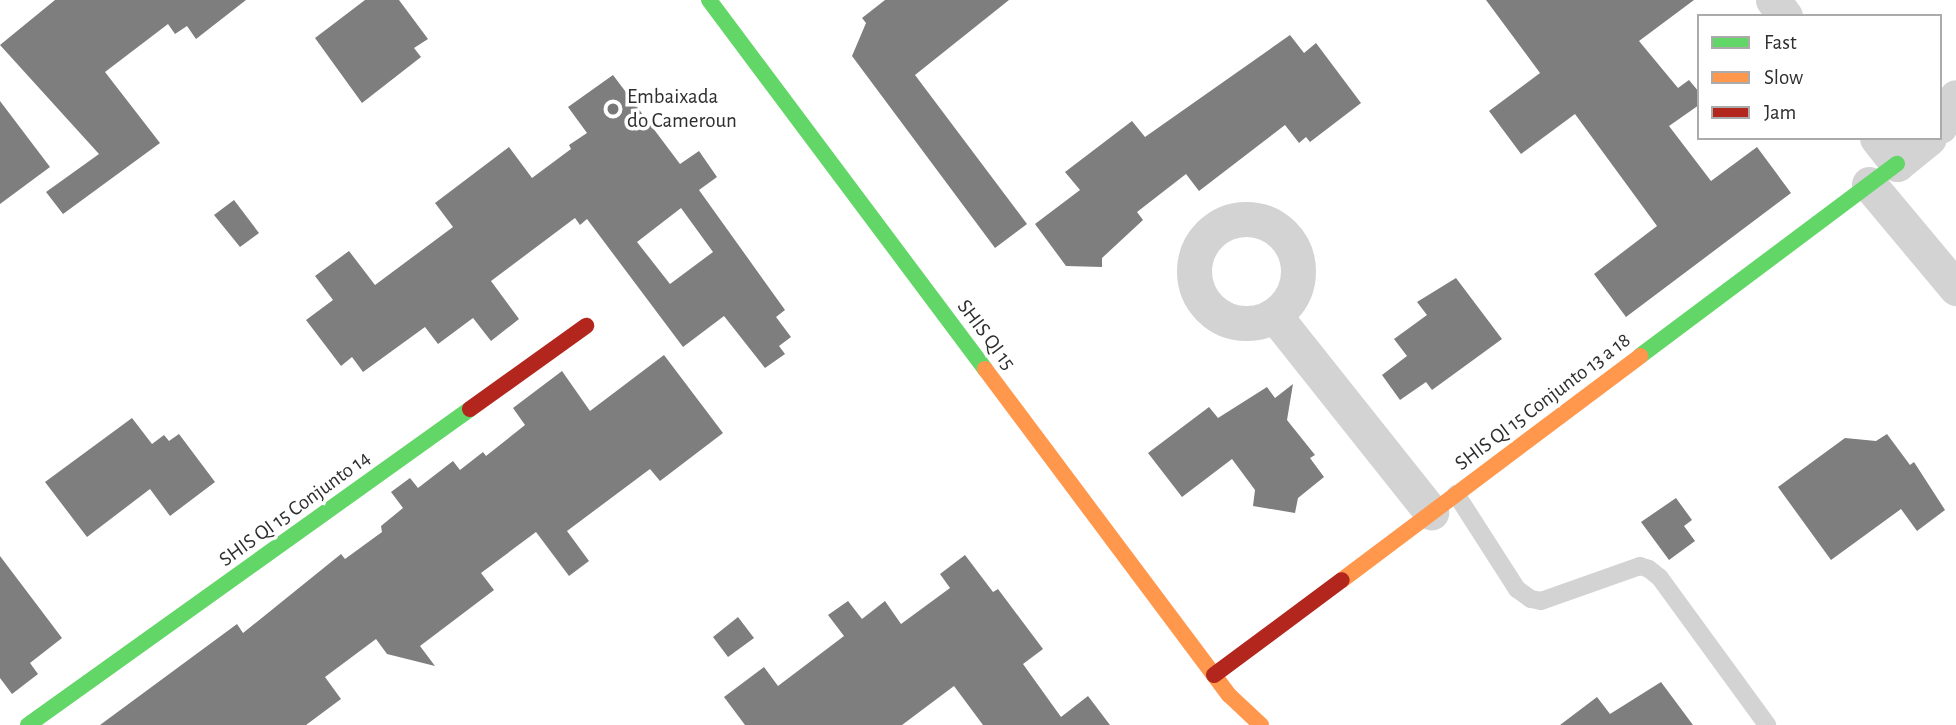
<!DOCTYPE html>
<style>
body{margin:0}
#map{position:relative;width:1956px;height:725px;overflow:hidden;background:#fff;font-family:"Alegreya Sans",sans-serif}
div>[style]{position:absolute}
.building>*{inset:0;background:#7e7e7e}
.lane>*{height:18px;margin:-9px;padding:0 9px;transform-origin:9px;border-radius:9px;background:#d3d3d3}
.street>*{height:35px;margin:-17.5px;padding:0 17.5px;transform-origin:17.5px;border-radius:17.5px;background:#d3d3d3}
.street>.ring{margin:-17.5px;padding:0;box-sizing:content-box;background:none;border:35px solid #d3d3d3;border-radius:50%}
.fast>*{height:16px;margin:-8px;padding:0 8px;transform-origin:8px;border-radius:8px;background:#63d668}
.slow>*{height:16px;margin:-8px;padding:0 8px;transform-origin:8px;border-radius:8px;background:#ff974d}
.jam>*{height:16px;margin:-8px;padding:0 8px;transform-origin:8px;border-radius:8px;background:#b3261e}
.dots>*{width:19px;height:19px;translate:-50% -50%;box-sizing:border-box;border:4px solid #fff;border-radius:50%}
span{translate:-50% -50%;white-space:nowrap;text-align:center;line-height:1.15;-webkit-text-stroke:7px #fff;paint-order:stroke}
.poi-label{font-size:21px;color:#2e2e2e}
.left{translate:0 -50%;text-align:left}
.street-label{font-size:21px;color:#2e2e2e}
.legend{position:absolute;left:1697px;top:14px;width:245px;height:126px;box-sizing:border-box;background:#fff;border:2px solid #ababab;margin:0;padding:9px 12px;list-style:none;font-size:21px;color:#2e2e2e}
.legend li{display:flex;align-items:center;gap:14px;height:35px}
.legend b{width:35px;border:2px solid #ababab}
</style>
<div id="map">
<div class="building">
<div style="clip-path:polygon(55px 0,246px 0,196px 39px,187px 26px,175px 34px,168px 24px,105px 72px,160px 143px,63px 214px,46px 192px,99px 154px,0 45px)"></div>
<div style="clip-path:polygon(365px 0,399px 0,428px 39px,414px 48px,421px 57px,362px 103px,315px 38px)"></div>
<div style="clip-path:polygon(885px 0,1009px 0,915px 75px,1027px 224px,995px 248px,852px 56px,866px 23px,862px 18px)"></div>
<div style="clip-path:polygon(1486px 0,1694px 0,1639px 41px,1678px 88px,1689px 80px,1699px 92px,1699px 105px,1669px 126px,1711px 181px,1757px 147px,1791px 193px,1626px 317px,1594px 274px,1657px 226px,1575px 114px,1521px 154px,1489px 111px,1540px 73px)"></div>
<div style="clip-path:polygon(1290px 35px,1304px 53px,1316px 43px,1361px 103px,1310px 142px,1306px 137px,1299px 143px,1285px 125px,1199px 191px,1186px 174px,1137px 212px,1143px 220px,1102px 258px,1102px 267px,1066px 266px,1035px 224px,1080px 190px,1065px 172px,1132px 121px,1145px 137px)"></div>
<div style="clip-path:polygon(evenodd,613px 75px,680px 164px,699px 151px,717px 177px,699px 190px,785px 310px,776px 317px,791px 337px,779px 346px,785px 354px,765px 368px,724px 316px,683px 347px,587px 219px,580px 225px,575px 218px,491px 281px,519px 319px,491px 341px,473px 318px,438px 344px,425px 327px,363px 372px,352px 357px,341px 366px,306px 320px,333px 300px,315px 276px,349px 251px,375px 285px,453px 227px,435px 203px,509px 147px,532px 178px,571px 149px,569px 145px,587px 133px,568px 107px,613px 75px,681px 208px,713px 252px,670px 284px,637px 242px,681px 208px)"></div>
<div style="clip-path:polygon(0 101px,50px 167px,0 204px)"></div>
<div style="clip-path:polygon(234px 200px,259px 233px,240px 247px,214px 215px)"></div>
<div style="clip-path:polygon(1456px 278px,1502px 339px,1432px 390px,1426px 382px,1400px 400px,1382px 375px,1407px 356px,1394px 339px,1427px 315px,1417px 302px)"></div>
<div style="clip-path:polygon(664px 355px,723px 433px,660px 481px,650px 469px,567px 531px,589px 561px,569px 576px,536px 532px,481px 573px,494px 590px,420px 646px,435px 666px,387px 654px,376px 639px,325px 677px,341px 699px,306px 725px,100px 725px,237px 624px,243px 633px,341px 554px,345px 559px,382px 532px,381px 526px,403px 508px,391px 492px,410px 478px,418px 488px,453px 461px,460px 470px,483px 452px,486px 456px,525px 425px,513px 408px,562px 371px,590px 411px)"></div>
<div style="clip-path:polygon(1293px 384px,1287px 420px,1315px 455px,1310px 458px,1324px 477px,1298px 498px,1295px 513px,1253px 506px,1255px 490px,1232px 459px,1182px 497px,1148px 453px,1209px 407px,1218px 418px,1267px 387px,1275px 398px)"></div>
<div style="clip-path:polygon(132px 418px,152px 444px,164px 435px,169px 441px,179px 434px,215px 482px,170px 516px,150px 489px,87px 537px,45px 482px)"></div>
<div style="clip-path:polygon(1887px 434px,1910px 465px,1914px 462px,1945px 510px,1917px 531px,1901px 509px,1831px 560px,1778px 487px,1845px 438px,1876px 441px)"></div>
<div style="clip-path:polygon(1676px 498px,1692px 520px,1684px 526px,1695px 541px,1669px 560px,1641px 522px)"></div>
<div style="clip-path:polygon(965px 555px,993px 592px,998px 589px,1043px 649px,1023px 664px,1061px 717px,1088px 696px,1110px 725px,983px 725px,954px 686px,902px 725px,745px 725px,724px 697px,764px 667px,778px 686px,844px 636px,828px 615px,848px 601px,862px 619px,885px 601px,901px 624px,950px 588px,940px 574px)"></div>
<div style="clip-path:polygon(0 556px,62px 638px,30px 663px,38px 674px,12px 694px,0 678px)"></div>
<div style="clip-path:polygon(738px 617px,754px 638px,728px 657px,713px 637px)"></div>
<div style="clip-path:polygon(1661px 682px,1693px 725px,1560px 725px,1597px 697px,1610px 714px)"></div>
</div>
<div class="lane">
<div style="left:1456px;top:494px;width:113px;rotate:57.3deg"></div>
<div style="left:1517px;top:589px;width:17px;rotate:36deg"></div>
<div style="left:1531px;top:599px;width:10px;rotate:11deg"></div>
<div style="left:1541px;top:601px;width:105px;rotate:-19.5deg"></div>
<div style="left:1640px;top:566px;width:9px;rotate:18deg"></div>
<div style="left:1649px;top:569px;width:14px;rotate:39deg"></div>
<div style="left:1660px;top:578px;width:182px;rotate:53.9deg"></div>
</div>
<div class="street">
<div style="left:1773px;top:0;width:20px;rotate:53deg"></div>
<div style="left:1940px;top:126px;width:33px;rotate:-61deg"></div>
<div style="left:1877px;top:138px;width:33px;rotate:52deg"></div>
<div style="left:1897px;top:164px;width:41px;rotate:-39.1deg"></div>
<div style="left:1869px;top:184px;width:136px;rotate:50.1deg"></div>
<div class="ring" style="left:1194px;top:219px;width:69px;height:69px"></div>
<div style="left:1275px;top:316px;width:251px;rotate:51.5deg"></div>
</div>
<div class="fast">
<div style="left:709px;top:0;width:461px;rotate:53.2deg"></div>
<div style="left:1640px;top:356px;width:321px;rotate:-36.8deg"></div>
<div style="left:28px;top:725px;width:543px;rotate:-35.56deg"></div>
</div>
<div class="slow">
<div style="left:985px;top:369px;width:407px;rotate:53.2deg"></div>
<div style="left:1229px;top:695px;width:44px;rotate:43.2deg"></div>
<div style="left:1342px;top:580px;width:373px;rotate:-36.9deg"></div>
</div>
<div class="jam">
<div style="left:470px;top:409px;width:143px;rotate:-35.6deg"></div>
<div style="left:1214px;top:675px;width:159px;rotate:-36.6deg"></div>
</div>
<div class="dots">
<div style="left:613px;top:109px;background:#777"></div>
</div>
<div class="poi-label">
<span class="left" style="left:627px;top:109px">Embaixada<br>do Cameroun</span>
</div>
<div class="street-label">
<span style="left:986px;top:335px;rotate:53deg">SHIS QI 15</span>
<span style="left:1543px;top:402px;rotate:-37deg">SHIS QI 15 Conjunto 13 a 18</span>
<span style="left:295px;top:509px;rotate:-36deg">SHIS QI 15 Conjunto 14</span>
</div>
<ul class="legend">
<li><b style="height:9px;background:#63d668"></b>Fast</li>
<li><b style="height:9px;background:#ff974d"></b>Slow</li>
<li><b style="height:9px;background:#b3261e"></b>Jam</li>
</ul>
</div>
